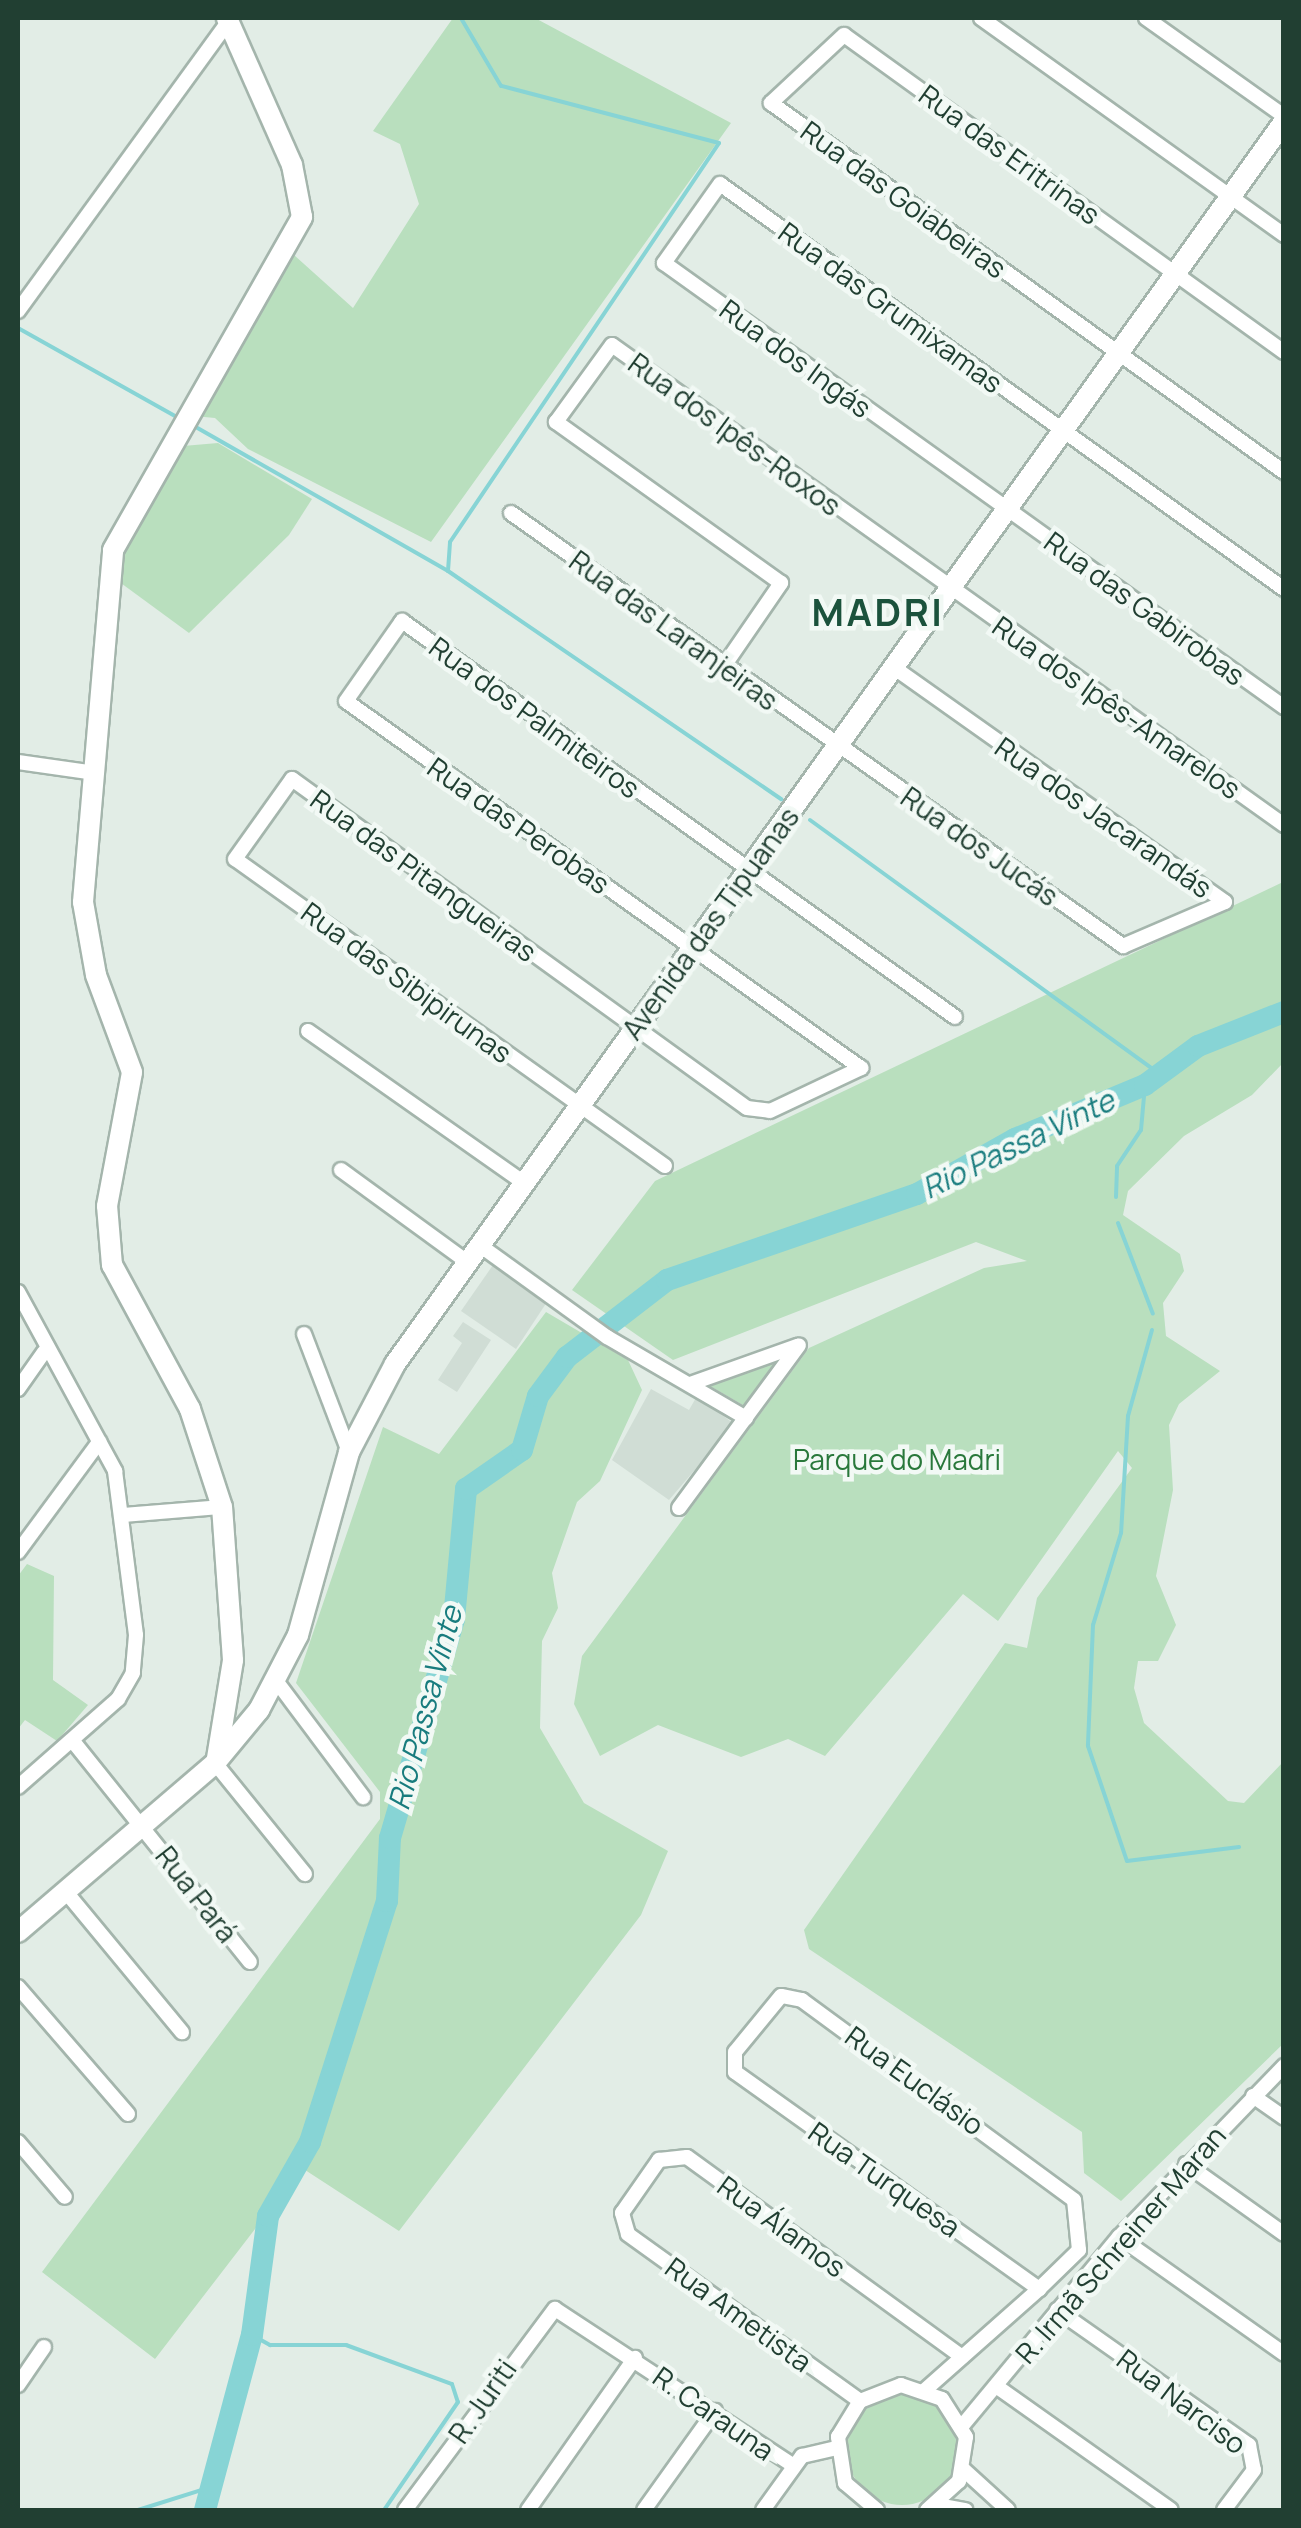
<!DOCTYPE html>
<meta charset="utf-8">
<style>
body{margin:0}
#map{position:relative;width:1301px;height:2528px;overflow:hidden;background:#e2ede6;font-family:Manrope,sans-serif}
div>[style]{position:absolute}
.built>*{inset:0;background:#d0ddd5}
.green>*{inset:0;background:#b9dfbe}
.round{border-radius:50%}
.stream>*{height:4px;margin:-2px;padding:0 2px;transform-origin:2px;border-radius:2px;background:#87d4d5}
.river>*{height:22px;margin:-11px;padding:0 11px;transform-origin:11px;border-radius:11px;background:#87d4d5}
.roads{filter:drop-shadow(2px 0 #a4b5ac) drop-shadow(-2px 0 #a4b5ac) drop-shadow(0 2px #a4b5ac) drop-shadow(0 -2px #a4b5ac)}
.street>*{height:14px;margin:-7px;padding:0 7px;transform-origin:7px;border-radius:7px;background:#fff}
.secondary>*{height:20px;margin:-10px;padding:0 10px;transform-origin:10px;border-radius:10px;background:#fff}
span{translate:-50% -50%;white-space:nowrap;text-align:center;line-height:1.15;-webkit-text-stroke:9px #f2f9f5;paint-order:stroke}
.street-label{font-size:28px;color:#213f32}
.park-label{font-size:28px;color:#29783b}
.water-label{font-size:30px;color:#187c7e;font-style:italic}
.district-label{font-size:38px;color:#1b523c;font-weight:700;letter-spacing:2.5px}
.frame{position:absolute;inset:0;border:20px solid #213f32;pointer-events:none}
</style>
<div id="map">
<div class="built">
<div style="clip-path:polygon(493px 1265px,547px 1302px,516px 1349px,461px 1311px)"></div>
<div style="clip-path:polygon(463px 1322px,491px 1340px,457px 1392px,438px 1380px,462px 1343px,453px 1336px)"></div>
<div style="clip-path:polygon(651px 1389px,689px 1410px,697px 1396px,734px 1424px,669px 1500px,612px 1460px)"></div>
</div>
<div class="green">
<div style="clip-path:polygon(453px 18px,535px 18px,731px 123px,431px 542px,248px 449px,215px 418px,194px 416px,294px 255px,353px 308px,419px 204px,400px 144px,373px 131px)"></div>
<div style="clip-path:polygon(218px 443px,312px 499px,289px 535px,189px 633px,114px 578px,117px 558px,183px 446px)"></div>
<div style="clip-path:polygon(1283px 882px,1283px 1063px,1252px 1095px,1184px 1136px,1128px 1191px,1123px 1215px,1180px 1254px,1184px 1271px,1163px 1303px,1166px 1336px,1220px 1371px,1179px 1404px,1169px 1425px,1173px 1490px,1156px 1576px,1176px 1625px,1158px 1661px,1138px 1661px,1134px 1688px,1144px 1723px,1228px 1801px,1244px 1803px,1283px 1762px,1283px 2044px,1121px 2201px,1084px 2173px,1082px 2132px,809px 1949px,804px 1930px,1005px 1643px,1027px 1648px,1037px 1598px,1132px 1468px,1118px 1451px,998px 1621px,963px 1594px,825px 1756px,788px 1739px,741px 1757px,658px 1725px,600px 1756px,574px 1704px,582px 1656px,809px 1348px,984px 1268px,1027px 1261px,976px 1242px,673px 1360px,572px 1290px,655px 1181px)"></div>
<div style="clip-path:polygon(546px 1312px,628px 1360px,642px 1390px,600px 1481px,577px 1502px,552px 1573px,558px 1608px,542px 1641px,540px 1728px,584px 1803px,668px 1851px,641px 1915px,399px 2231px,302px 2168px,155px 2359px,42px 2272px,380px 1819px,380px 1792px,296px 1683px,383px 1427px,439px 1454px)"></div>
<div style="clip-path:polygon(772px 1359px,782px 1360px,748px 1408px,710px 1386px)"></div>
<div style="clip-path:polygon(27px 1564px,54px 1576px,53px 1680px,88px 1705px,57px 1741px,25px 1720px,18px 1729px,18px 1576px)"></div>
<div class="round" style="left:847px;top:2395px;width:110px;height:110px"></div>
</div>
<div class="stream">
<div style="left:18px;top:328px;width:180px;rotate:29.3deg"></div>
<div style="left:194px;top:426px;width:292px;rotate:29.7deg"></div>
<div style="left:448px;top:571px;width:404px;rotate:34.4deg"></div>
<div style="left:448px;top:571px;width:29px;rotate:-86deg"></div>
<div style="left:450px;top:542px;width:481px;rotate:-56deg"></div>
<div style="left:719px;top:143px;width:225px;rotate:-165.3deg"></div>
<div style="left:501px;top:86px;width:79px;rotate:-120.5deg"></div>
<div style="left:810px;top:820px;width:432px;rotate:36deg"></div>
<div style="left:1116px;top:1197px;width:31px;rotate:-88deg"></div>
<div style="left:1117px;top:1166px;width:43px;rotate:-56.3deg"></div>
<div style="left:1141px;top:1130px;width:45px;rotate:-84.9deg"></div>
<div style="left:1118px;top:1223px;width:97px;rotate:69deg"></div>
<div style="left:1152px;top:1330px;width:89px;rotate:105.6deg"></div>
<div style="left:1128px;top:1416px;width:117px;rotate:93.4deg"></div>
<div style="left:1121px;top:1533px;width:96px;rotate:106.9deg"></div>
<div style="left:1093px;top:1625px;width:121px;rotate:92.4deg"></div>
<div style="left:1088px;top:1746px;width:121px;rotate:71.3deg"></div>
<div style="left:1127px;top:1861px;width:113px;rotate:-7.1deg"></div>
<div style="left:252px;top:2335px;width:21px;rotate:29deg"></div>
<div style="left:270px;top:2345px;width:76px"></div>
<div style="left:346px;top:2345px;width:113px;rotate:20.2deg"></div>
<div style="left:452px;top:2384px;width:19px;rotate:72deg"></div>
<div style="left:458px;top:2402px;width:131px;rotate:124.4deg"></div>
<div style="left:138px;top:2510px;width:77px;rotate:-17.5deg"></div>
</div>
<div class="river">
<div style="left:205px;top:2510px;width:181px;rotate:-75deg"></div>
<div style="left:252px;top:2335px;width:120px;rotate:-82.3deg"></div>
<div style="left:268px;top:2216px;width:85px;rotate:-60.4deg"></div>
<div style="left:310px;top:2142px;width:253px;rotate:-72.3deg"></div>
<div style="left:387px;top:1901px;width:63px;rotate:-87.3deg"></div>
<div style="left:390px;top:1838px;width:228px;rotate:-73.7deg"></div>
<div style="left:454px;top:1619px;width:131px;rotate:-84.7deg"></div>
<div style="left:466px;top:1489px;width:68px;rotate:-34.9deg"></div>
<div style="left:522px;top:1450px;width:56px;rotate:-73.5deg"></div>
<div style="left:538px;top:1396px;width:49px;rotate:-53.4deg"></div>
<div style="left:567px;top:1357px;width:126px;rotate:-37.6deg"></div>
<div style="left:667px;top:1280px;width:264px;rotate:-19deg"></div>
<div style="left:917px;top:1194px;width:112px;rotate:-29.3deg"></div>
<div style="left:1015px;top:1139px;width:141px;rotate:-22.6deg"></div>
<div style="left:1145px;top:1085px;width:66px;rotate:-36.3deg"></div>
<div style="left:1198px;top:1046px;width:92px;rotate:-21.6deg"></div>
</div>
<div class="roads">
<div class="street">
<div style="left:981px;top:18px;width:373px;rotate:35.6deg"></div>
<div style="left:1146px;top:18px;width:169px;rotate:35.4deg"></div>
<div style="left:18px;top:311px;width:357px;rotate:-54deg"></div>
<div style="left:1284px;top:352px;width:542px;rotate:-144.23deg"></div>
<div style="left:844px;top:35px;width:100px;rotate:137deg"></div>
<div style="left:771px;top:103px;width:632px;rotate:35.73deg"></div>
<div style="left:511px;top:513px;width:750px;rotate:35.28deg"></div>
<div style="left:1123px;top:946px;width:111px;rotate:-23.3deg"></div>
<div style="left:1225px;top:902px;width:407px;rotate:-144.7deg"></div>
<div style="left:1284px;top:589px;width:694px;rotate:-144.32deg"></div>
<div style="left:720px;top:184px;width:97px;rotate:125.3deg"></div>
<div style="left:664px;top:263px;width:763px;rotate:35.61deg"></div>
<div style="left:724px;top:666px;width:101px;rotate:-55.5deg"></div>
<div style="left:781px;top:583px;width:277px;rotate:-144.4deg"></div>
<div style="left:556px;top:422px;width:95px;rotate:-54deg"></div>
<div style="left:612px;top:345px;width:826px;rotate:35.54deg"></div>
<div style="left:18px;top:762px;width:78px;rotate:8.1deg"></div>
<div style="left:308px;top:1031px;width:263px;rotate:35.1deg"></div>
<div style="left:665px;top:1166px;width:528px;rotate:-144.47deg"></div>
<div style="left:235px;top:859px;width:98px;rotate:-54.5deg"></div>
<div style="left:292px;top:779px;width:561px;rotate:35.87deg"></div>
<div style="left:747px;top:1108px;width:23px;rotate:7deg"></div>
<div style="left:770px;top:1111px;width:101px;rotate:-25.3deg"></div>
<div style="left:861px;top:1068px;width:632px;rotate:-144.53deg"></div>
<div style="left:346px;top:701px;width:98px;rotate:-55deg"></div>
<div style="left:402px;top:621px;width:680px;rotate:35.61deg"></div>
<div style="left:341px;top:1170px;width:155px;rotate:36.1deg"></div>
<div style="left:478px;top:1244px;width:159px;rotate:35.8deg"></div>
<div style="left:607px;top:1337px;width:161px;rotate:30.2deg"></div>
<div style="left:18px;top:1292px;width:204px;rotate:61.5deg"></div>
<div style="left:115px;top:1471px;width:165px;rotate:82.7deg"></div>
<div style="left:136px;top:1635px;width:38px;rotate:95deg"></div>
<div style="left:133px;top:1673px;width:30px;rotate:120deg"></div>
<div style="left:118px;top:1699px;width:133px;rotate:138.7deg"></div>
<div style="left:304px;top:1334px;width:126px;rotate:69.1deg"></div>
<div style="left:690px;top:1384px;width:114px;rotate:-19.6deg"></div>
<div style="left:18px;top:1389px;width:45px;rotate:-54.9deg"></div>
<div style="left:679px;top:1508px;width:202px;rotate:-53.6deg"></div>
<div style="left:124px;top:1515px;width:98px;rotate:-4.7deg"></div>
<div style="left:18px;top:1552px;width:137px;rotate:-53.6deg"></div>
<div style="left:277px;top:1682px;width:144px;rotate:53.2deg"></div>
<div style="left:76px;top:1745px;width:278px;rotate:51.3deg"></div>
<div style="left:215px;top:1763px;width:143px;rotate:51deg"></div>
<div style="left:66px;top:1892px;width:182px;rotate:50.4deg"></div>
<div style="left:18px;top:1987px;width:168px;rotate:49.1deg"></div>
<div style="left:1253px;top:2096px;width:38px;rotate:35deg"></div>
<div style="left:18px;top:2142px;width:72px;rotate:49.5deg"></div>
<div style="left:1186px;top:2164px;width:120px;rotate:35.5deg"></div>
<div style="left:1119px;top:2237px;width:202px;rotate:35.3deg"></div>
<div style="left:1057px;top:2310px;width:235px;rotate:35.1deg"></div>
<div style="left:1249px;top:2445px;width:25px;rotate:79deg"></div>
<div style="left:1254px;top:2470px;width:50px;rotate:126.9deg"></div>
<div style="left:18px;top:2385px;width:46px;rotate:-55.6deg"></div>
<div style="left:996px;top:2386px;width:214px;rotate:35.3deg"></div>
<div style="left:925px;top:2390px;width:152px;rotate:-41.5deg"></div>
<div style="left:1039px;top:2289px;width:56px;rotate:-44.3deg"></div>
<div style="left:1079px;top:2250px;width:50px;rotate:-95.7deg"></div>
<div style="left:1074px;top:2200px;width:338px;rotate:-143.7deg"></div>
<div style="left:802px;top:2000px;width:21px;rotate:-169deg"></div>
<div style="left:781px;top:1996px;width:72px;rotate:129.4deg"></div>
<div style="left:735px;top:2052px;width:20px;rotate:90deg"></div>
<div style="left:735px;top:2072px;width:374px;rotate:35.5deg"></div>
<div style="left:860px;top:2401px;width:286px;rotate:-144.3deg"></div>
<div style="left:628px;top:2234px;width:22px;rotate:-106deg"></div>
<div style="left:622px;top:2213px;width:65px;rotate:-55.1deg"></div>
<div style="left:659px;top:2160px;width:28px;rotate:-6deg"></div>
<div style="left:687px;top:2157px;width:340px;rotate:36deg"></div>
<div style="left:962px;top:2426px;width:246px;rotate:-50.3deg"></div>
<div style="left:1119px;top:2237px;width:238px;rotate:-46deg"></div>
<div style="left:964px;top:2470px;width:59px;rotate:42.3deg"></div>
<div style="left:937px;top:2505px;width:29px;rotate:10deg"></div>
<div style="left:405px;top:2510px;width:251px;rotate:-53.3deg"></div>
<div style="left:555px;top:2309px;width:286px;rotate:33.3deg"></div>
<div style="left:528px;top:2510px;width:186px;rotate:-54.9deg"></div>
<div style="left:644px;top:2510px;width:122px;rotate:-54.4deg"></div>
<div style="left:763px;top:2510px;width:67px;rotate:-54.2deg"></div>
<div style="left:802px;top:2456px;width:36px;rotate:-13deg"></div>
<div style="left:877px;top:2510px;width:42px;rotate:-139.8deg"></div>
<div style="left:845px;top:2483px;width:47px;rotate:-98.7deg"></div>
<div style="left:838px;top:2437px;width:42px;rotate:-58.6deg"></div>
<div style="left:860px;top:2401px;width:44px;rotate:-21.3deg"></div>
<div style="left:901px;top:2385px;width:43px;rotate:18.9deg"></div>
<div style="left:942px;top:2399px;width:45px;rotate:57.7deg"></div>
<div style="left:966px;top:2437px;width:45px;rotate:99deg"></div>
<div style="left:959px;top:2481px;width:43px;rotate:137.8deg"></div>
</div>
<div class="secondary">
<div style="left:217px;top:1758px;width:99px;rotate:-80.7deg"></div>
<div style="left:233px;top:1660px;width:153px;rotate:-94.1deg"></div>
<div style="left:222px;top:1507px;width:103px;rotate:-108.1deg"></div>
<div style="left:190px;top:1409px;width:164px;rotate:-118.4deg"></div>
<div style="left:112px;top:1265px;width:59px;rotate:-94.8deg"></div>
<div style="left:107px;top:1206px;width:136px;rotate:-79.4deg"></div>
<div style="left:132px;top:1072px;width:103px;rotate:-110.4deg"></div>
<div style="left:96px;top:975px;width:74px;rotate:-100.1deg"></div>
<div style="left:83px;top:902px;width:353px;rotate:-85.1deg"></div>
<div style="left:113px;top:550px;width:383px;rotate:-60.4deg"></div>
<div style="left:302px;top:217px;width:53px;rotate:-100.9deg"></div>
<div style="left:292px;top:165px;width:161px;rotate:-113.9deg"></div>
<div style="left:18px;top:1932px;width:260px;rotate:-40.6deg"></div>
<div style="left:215px;top:1763px;width:69px;rotate:-50.3deg"></div>
<div style="left:259px;top:1710px;width:85px;rotate:-62.5deg"></div>
<div style="left:298px;top:1635px;width:190px;rotate:-74.4deg"></div>
<div style="left:349px;top:1452px;width:99px;rotate:-62.4deg"></div>
<div style="left:395px;top:1364px;width:1527px;rotate:-54.41deg"></div>
</div>
</div>
<div class="street-label">
<span style="left:1010px;top:154px;rotate:36deg">Rua das Eritrinas</span>
<span style="left:904px;top:199px;rotate:36deg">Rua das Goiabeiras</span>
<span style="left:891px;top:307px;rotate:36deg">Rua das Grumixamas</span>
<span style="left:796px;top:358px;rotate:36deg">Rua dos Ingás</span>
<span style="left:735px;top:434px;rotate:36deg">Rua dos Ipês-Roxos</span>
<span style="left:1145px;top:608px;rotate:36deg">Rua das Gabirobas</span>
<span style="left:674px;top:630px;rotate:36deg">Rua das Laranjeiras</span>
<span style="left:1117px;top:707px;rotate:35deg">Rua dos Ipês-Amarelos</span>
<span style="left:535px;top:717px;rotate:36deg">Rua dos Palmiteiros</span>
<span style="left:1104px;top:817px;rotate:35deg">Rua dos Jacarandás</span>
<span style="left:519px;top:825px;rotate:35deg">Rua das Perobas</span>
<span style="left:980px;top:846px;rotate:35deg">Rua dos Jucás</span>
<span style="left:424px;top:875px;rotate:36deg">Rua das Pitangueiras</span>
<span style="left:710px;top:923px;rotate:-54deg">Avenida das Tipuanas</span>
<span style="left:407px;top:982px;rotate:36deg">Rua das Sibipirunas</span>
<span style="left:197px;top:1894px;rotate:52deg">Rua Pará</span>
<span style="left:915px;top:2080px;rotate:36deg">Rua Euclásio</span>
<span style="left:885px;top:2179px;rotate:35deg">Rua Turquesa</span>
<span style="left:782px;top:2226px;rotate:36deg">Rua Álamos</span>
<span style="left:1120px;top:2244px;rotate:-49deg">R. Irmã Schreiner Maran</span>
<span style="left:739px;top:2314px;rotate:36deg">Rua Ametista</span>
<span style="left:482px;top:2401px;rotate:-55deg">R. Juriti</span>
<span style="left:1182px;top:2401px;rotate:37deg">Rua Narciso</span>
<span style="left:714px;top:2413px;rotate:35deg">R. Carauna</span>
</div>
<div class="park-label">
<span style="left:897px;top:1459px">Parque do Madri</span>
</div>
<div class="water-label">
<span style="left:1018px;top:1144px;rotate:-26deg">Rio Passa Vinte</span>
<span style="left:425px;top:1708px;rotate:-75deg">Rio Passa Vinte</span>
</div>
<div class="district-label">
<span style="left:878px;top:612px">MADRI</span>
</div>
<div class="frame"></div>
</div>
